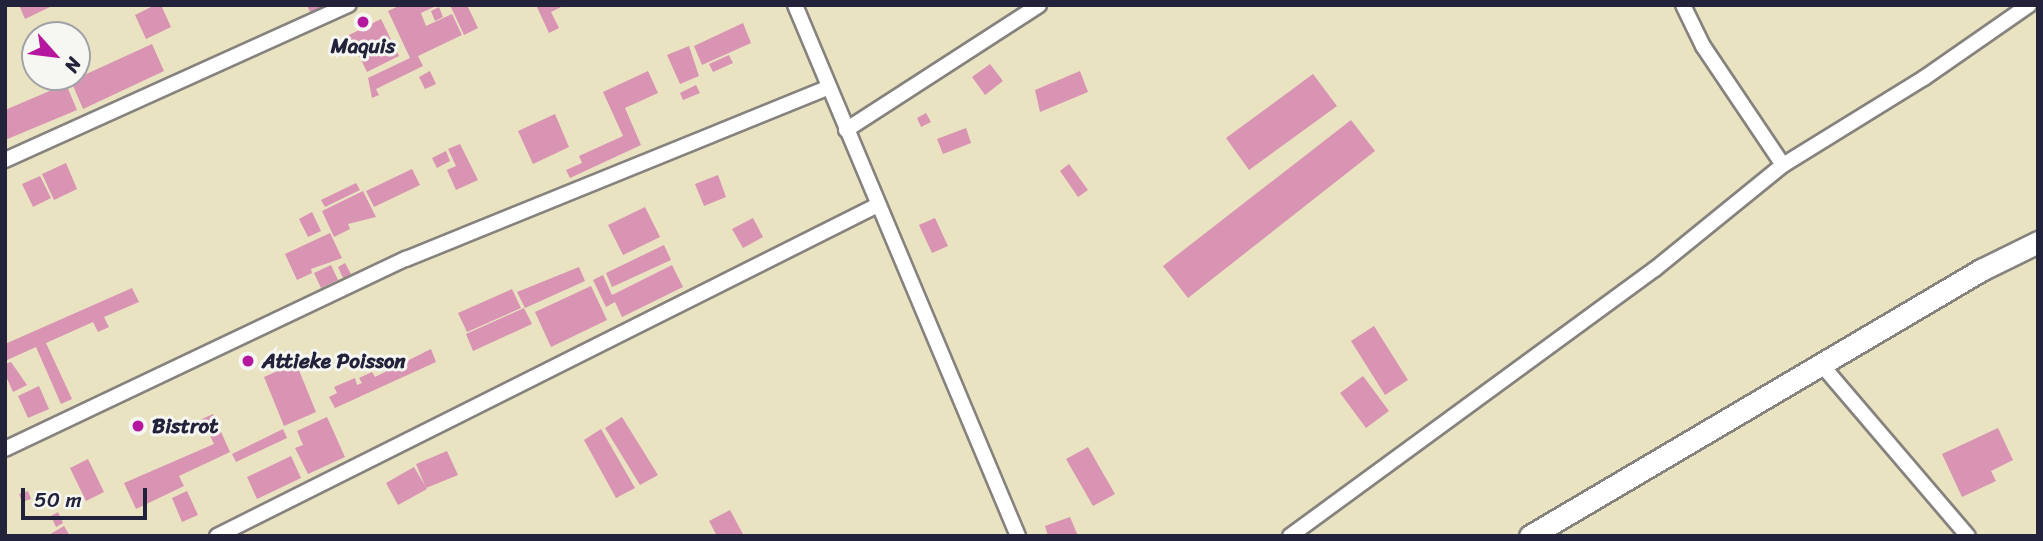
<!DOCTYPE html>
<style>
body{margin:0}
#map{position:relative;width:2043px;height:541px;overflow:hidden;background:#e9e3c2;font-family:Sriracha,sans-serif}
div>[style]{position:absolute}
.building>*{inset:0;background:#d993b3}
.roads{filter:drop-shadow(2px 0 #86827e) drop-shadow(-2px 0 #86827e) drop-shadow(0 2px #86827e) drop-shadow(0 -2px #86827e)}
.street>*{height:14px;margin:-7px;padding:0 7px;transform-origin:7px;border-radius:7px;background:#fff}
.secondary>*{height:21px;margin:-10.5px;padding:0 10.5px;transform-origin:10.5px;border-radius:10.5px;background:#fff}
.dots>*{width:19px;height:19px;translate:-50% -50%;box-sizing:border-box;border:4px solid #f6f6f2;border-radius:50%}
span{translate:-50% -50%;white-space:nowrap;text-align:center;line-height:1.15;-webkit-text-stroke:6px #f6f6f2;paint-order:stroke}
.poi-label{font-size:21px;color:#22223b;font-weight:700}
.left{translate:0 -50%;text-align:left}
.frame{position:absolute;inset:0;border:7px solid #22223b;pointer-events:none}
.north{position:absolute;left:21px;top:21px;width:70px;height:70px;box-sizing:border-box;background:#f6f6f2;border:2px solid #a1a1a9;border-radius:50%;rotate:118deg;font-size:19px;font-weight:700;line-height:28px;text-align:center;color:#22223b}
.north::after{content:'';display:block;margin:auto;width:24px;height:32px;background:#b5179e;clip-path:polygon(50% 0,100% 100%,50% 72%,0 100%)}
.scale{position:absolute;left:21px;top:488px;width:126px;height:32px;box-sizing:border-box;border:4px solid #22223b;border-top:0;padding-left:9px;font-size:21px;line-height:24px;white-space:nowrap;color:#22223b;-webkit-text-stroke:5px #f6f6f2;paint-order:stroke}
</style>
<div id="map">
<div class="building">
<div style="clip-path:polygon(19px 5px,54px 5px,25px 19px)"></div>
<div style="clip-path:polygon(155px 5px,161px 5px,171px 27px,146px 39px,135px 15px)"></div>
<div style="clip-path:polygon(307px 5px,331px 5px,311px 14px)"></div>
<div style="clip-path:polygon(401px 5px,438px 5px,421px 13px,426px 26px,452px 14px,462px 35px,418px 56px,423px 66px,376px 89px,379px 95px,372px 98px,368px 78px,410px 58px,388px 11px)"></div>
<div style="clip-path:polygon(450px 5px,467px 5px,478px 28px,464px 35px)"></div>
<div style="clip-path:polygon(536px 5px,565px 5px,551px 12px,559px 28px,549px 33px)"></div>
<div style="clip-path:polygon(439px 7px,443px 17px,435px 21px,431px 11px)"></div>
<div style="clip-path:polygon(381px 19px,399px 56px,367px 72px,349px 35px)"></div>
<div style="clip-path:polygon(743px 23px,751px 43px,702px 65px,694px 46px)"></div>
<div style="clip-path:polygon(152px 44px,164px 71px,83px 109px,71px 81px)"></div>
<div style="clip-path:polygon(689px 46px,699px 76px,680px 84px,667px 55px)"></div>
<div style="clip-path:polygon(729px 55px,733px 63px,713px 72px,709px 64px)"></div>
<div style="clip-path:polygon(990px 64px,1003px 81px,985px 95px,972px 77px)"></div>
<div style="clip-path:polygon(430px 71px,436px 84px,425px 89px,419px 77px)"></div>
<div style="clip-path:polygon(648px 71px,658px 93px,625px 108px,641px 145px,570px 178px,566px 170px,582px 163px,579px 156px,623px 136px,603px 92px)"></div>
<div style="clip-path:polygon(1080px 71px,1088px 92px,1040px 112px,1035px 90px)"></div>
<div style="clip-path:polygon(1313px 74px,1337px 106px,1249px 170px,1226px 138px)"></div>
<div style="clip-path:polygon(66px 84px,77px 110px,5px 140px,5px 110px)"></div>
<div style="clip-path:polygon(696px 85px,700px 93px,683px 100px,680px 93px)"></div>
<div style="clip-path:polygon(926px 113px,931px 122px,921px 127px,917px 118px)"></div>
<div style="clip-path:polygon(555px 114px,569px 147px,533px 164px,518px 131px)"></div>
<div style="clip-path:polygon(1351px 120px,1375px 151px,1188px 298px,1163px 266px)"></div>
<div style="clip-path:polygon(966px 128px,971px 143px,943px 154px,937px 139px)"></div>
<div style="clip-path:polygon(460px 144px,478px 180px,456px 190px,447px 170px,456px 166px,448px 149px)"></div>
<div style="clip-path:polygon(446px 151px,450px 161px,437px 168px,432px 158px)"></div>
<div style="clip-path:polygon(66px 163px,77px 189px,54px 200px,42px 174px)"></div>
<div style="clip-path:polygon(1069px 164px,1088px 190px,1078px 197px,1060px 171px)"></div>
<div style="clip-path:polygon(412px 169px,420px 185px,374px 207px,366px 191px)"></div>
<div style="clip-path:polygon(718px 175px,726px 197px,704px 206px,695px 184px)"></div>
<div style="clip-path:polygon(40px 176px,51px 198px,33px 207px,22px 184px)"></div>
<div style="clip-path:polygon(356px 183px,360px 190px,325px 207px,321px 200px)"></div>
<div style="clip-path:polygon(363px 191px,376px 217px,348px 224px,350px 229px,334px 237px,322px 211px)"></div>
<div style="clip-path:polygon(645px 207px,660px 237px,623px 255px,608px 225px)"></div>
<div style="clip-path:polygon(312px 212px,321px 231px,308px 237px,299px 219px)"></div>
<div style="clip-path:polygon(753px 218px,763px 237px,743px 248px,732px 229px)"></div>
<div style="clip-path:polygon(935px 218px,948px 246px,932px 253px,919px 225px)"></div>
<div style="clip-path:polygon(330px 233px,342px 258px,311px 269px,312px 273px,297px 280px,285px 254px)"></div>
<div style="clip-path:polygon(664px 245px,671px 260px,612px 287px,606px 273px)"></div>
<div style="clip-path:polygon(345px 263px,351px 274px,343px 278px,338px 267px)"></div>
<div style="clip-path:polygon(331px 265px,338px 280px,321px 288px,314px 273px)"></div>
<div style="clip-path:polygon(672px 265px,683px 287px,622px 317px,615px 302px,606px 307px,593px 280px,603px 275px,612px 295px)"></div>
<div style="clip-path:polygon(579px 267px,585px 281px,525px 308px,517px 292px)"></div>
<div style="clip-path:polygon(591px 286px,607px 320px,551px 347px,535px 312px)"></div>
<div style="clip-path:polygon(132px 288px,139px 302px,104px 317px,109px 327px,98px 332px,93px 322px,46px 343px,72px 399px,61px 404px,36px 347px,5px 361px,5px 344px)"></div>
<div style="clip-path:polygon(512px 289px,521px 308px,467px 332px,458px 313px)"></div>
<div style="clip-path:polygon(524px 308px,532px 324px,473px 351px,466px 334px)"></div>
<div style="clip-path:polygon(1374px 326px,1408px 380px,1385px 395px,1351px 341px)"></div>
<div style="clip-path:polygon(431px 349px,436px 362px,335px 408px,329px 397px,337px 393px,334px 387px,355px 378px,357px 385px,362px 383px,359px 378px,372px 372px,375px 377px)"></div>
<div style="clip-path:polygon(11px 362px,27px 385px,13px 392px,5px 374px,5px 364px)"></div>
<div style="clip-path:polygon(296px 363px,316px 412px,284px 426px,264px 377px)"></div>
<div style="clip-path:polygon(1363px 376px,1389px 411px,1366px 428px,1340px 393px)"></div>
<div style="clip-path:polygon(39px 386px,49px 409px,28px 418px,18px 396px)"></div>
<div style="clip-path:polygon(213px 414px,230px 452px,179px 476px,184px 486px,136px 509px,124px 483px,214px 444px,202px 419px)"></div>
<div style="clip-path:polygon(327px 417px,345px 457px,308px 474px,295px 448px,303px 445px,297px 431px)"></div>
<div style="clip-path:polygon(622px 417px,658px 475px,640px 485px,605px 428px)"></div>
<div style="clip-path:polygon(1998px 428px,2013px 460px,1991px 471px,1996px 481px,1962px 497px,1942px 454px)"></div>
<div style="clip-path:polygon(283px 429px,287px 438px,236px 462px,232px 454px)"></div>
<div style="clip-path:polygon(601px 429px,635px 488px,616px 498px,584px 440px)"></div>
<div style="clip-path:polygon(1088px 447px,1115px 494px,1093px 506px,1066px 459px)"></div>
<div style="clip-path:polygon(447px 451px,458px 475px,426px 488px,416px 464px)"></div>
<div style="clip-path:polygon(291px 456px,301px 478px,257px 499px,247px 477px)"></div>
<div style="clip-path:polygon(88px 459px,104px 492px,86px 501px,70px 468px)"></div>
<div style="clip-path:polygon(414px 467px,427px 489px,398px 505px,386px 483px)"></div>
<div style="clip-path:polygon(28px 491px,31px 499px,22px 502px,19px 494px)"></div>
<div style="clip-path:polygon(187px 491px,198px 515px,182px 522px,172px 498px)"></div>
<div style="clip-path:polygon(730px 510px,744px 536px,717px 536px,709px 521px)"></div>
<div style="clip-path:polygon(58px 512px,63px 523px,56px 527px,51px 516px)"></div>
<div style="clip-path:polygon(1070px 517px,1078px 536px,1048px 536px,1045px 526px)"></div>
<div style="clip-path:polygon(64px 526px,70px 536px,47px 536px)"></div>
</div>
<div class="roads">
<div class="street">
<div style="left:795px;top:5px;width:576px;rotate:67.22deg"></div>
<div style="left:1683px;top:5px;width:46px;rotate:64deg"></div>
<div style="left:1703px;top:46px;width:143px;rotate:56.1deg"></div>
<div style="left:846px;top:130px;width:230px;rotate:-32.9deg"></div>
<div style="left:5px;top:160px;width:377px;rotate:-24.3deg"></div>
<div style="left:1821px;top:364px;width:226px;rotate:49.5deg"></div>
<div style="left:5px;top:449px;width:444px;rotate:-25.4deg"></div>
<div style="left:406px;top:259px;width:455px;rotate:-22.1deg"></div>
<div style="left:217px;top:536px;width:739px;rotate:-26.6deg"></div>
<div style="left:1290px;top:536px;width:452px;rotate:-36.2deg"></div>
<div style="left:1655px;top:269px;width:165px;rotate:-39.1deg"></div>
<div style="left:1783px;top:165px;width:166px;rotate:-31.7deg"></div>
<div style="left:1924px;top:78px;width:128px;rotate:-34.8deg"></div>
</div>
<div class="secondary">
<div style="left:1530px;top:536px;width:524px;rotate:-30.53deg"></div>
<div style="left:1981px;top:270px;width:64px;rotate:-26.2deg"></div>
</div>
</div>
<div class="dots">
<div style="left:363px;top:22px;background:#b5179e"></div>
<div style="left:248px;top:361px;background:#b5179e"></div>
<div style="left:138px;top:426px;background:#b5179e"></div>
</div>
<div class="poi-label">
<span style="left:363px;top:46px">Maquis</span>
<span class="left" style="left:262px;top:361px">Attieke Poisson</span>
<span class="left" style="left:152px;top:426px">Bistrot</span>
</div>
<div class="frame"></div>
<div class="north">N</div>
<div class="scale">50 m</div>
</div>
